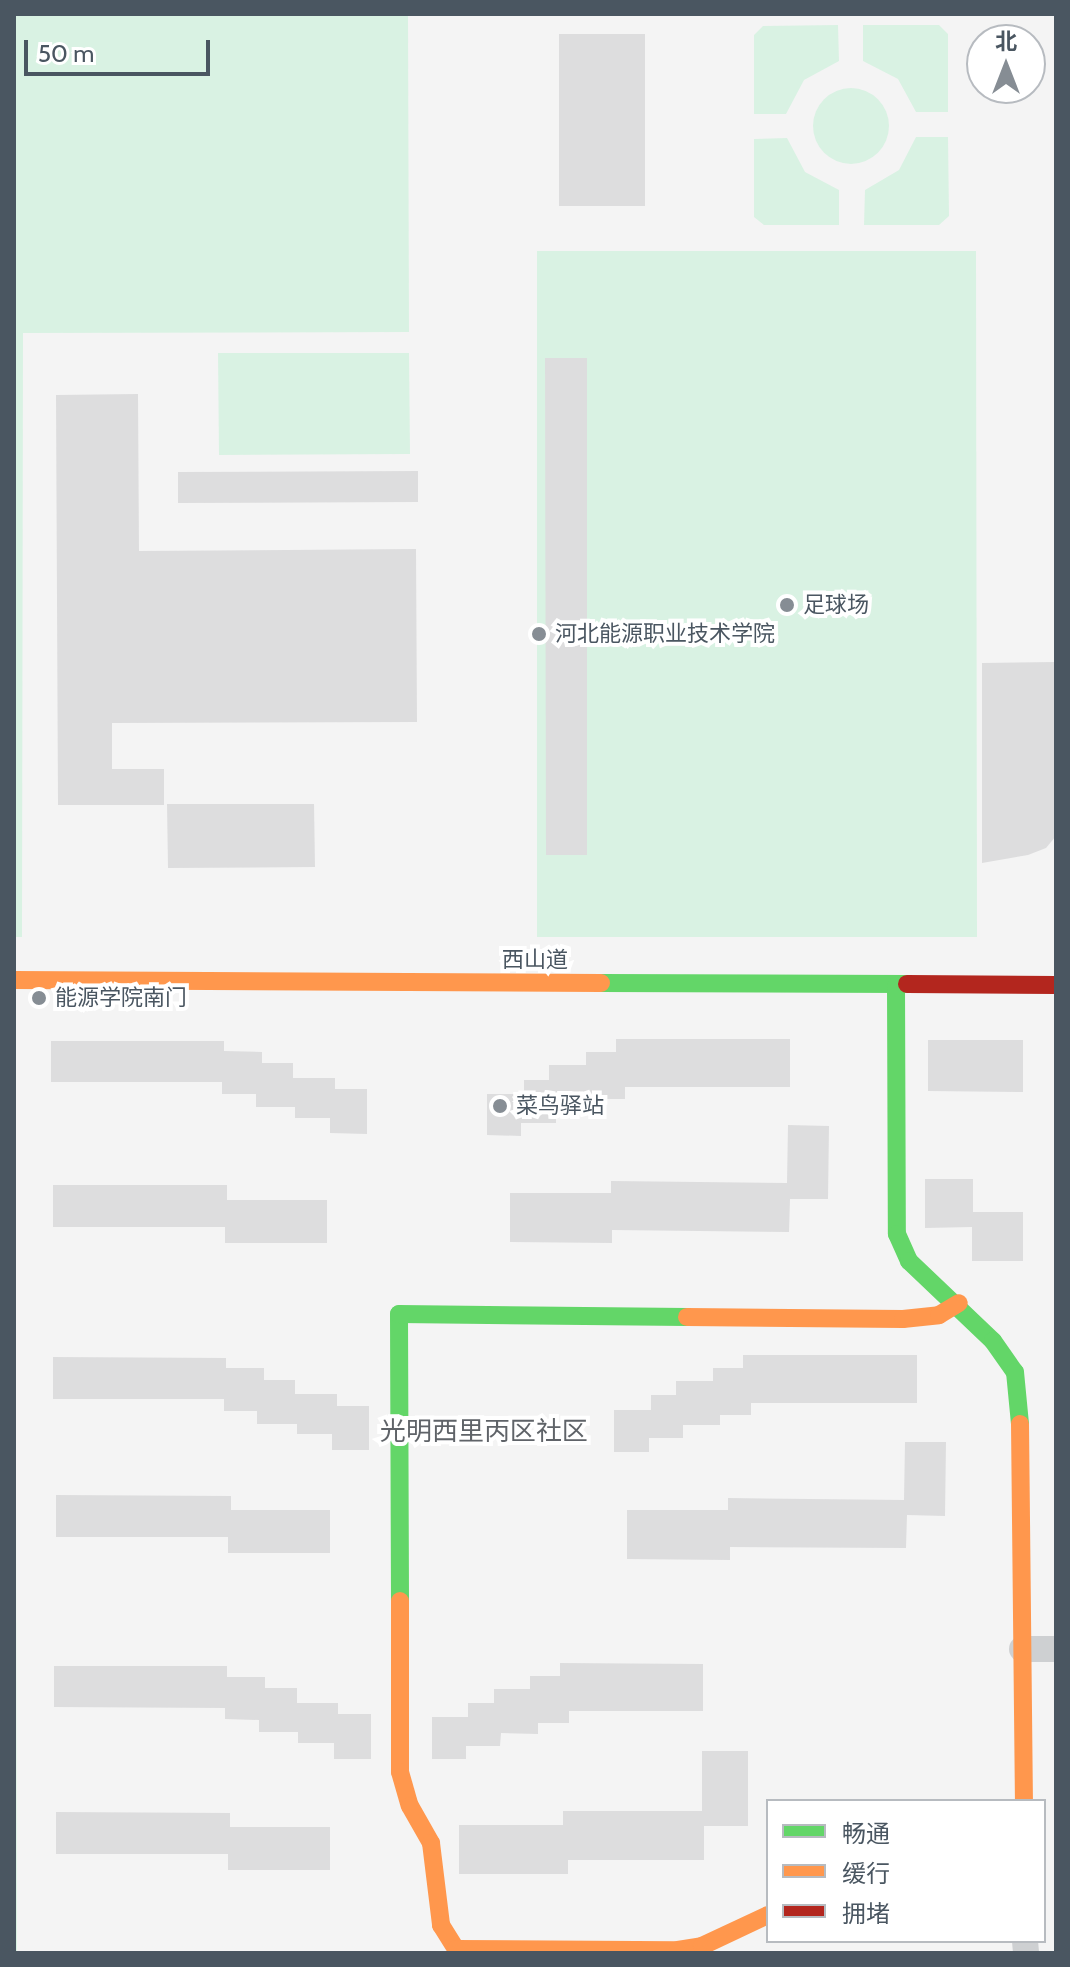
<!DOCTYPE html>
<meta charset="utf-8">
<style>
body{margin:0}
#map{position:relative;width:1070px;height:1967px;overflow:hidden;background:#f4f4f4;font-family:Cabin,"Noto Sans SC",sans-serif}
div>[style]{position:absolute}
.green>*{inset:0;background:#d9f2e3}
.round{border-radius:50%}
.building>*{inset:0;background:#ddddde}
.street>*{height:26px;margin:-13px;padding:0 13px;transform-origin:13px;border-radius:13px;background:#ced0d2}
.fast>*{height:18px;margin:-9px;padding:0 9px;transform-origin:9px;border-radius:9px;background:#63d668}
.slow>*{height:18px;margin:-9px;padding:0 9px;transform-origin:9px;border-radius:9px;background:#ff974d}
.jam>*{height:18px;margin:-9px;padding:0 9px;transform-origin:9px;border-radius:9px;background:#b3261e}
.dots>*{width:22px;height:22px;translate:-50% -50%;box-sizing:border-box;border:4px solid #fff;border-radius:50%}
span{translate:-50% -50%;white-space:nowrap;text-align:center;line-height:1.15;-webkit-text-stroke:8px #fff;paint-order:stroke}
.poi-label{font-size:22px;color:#4a5661}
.left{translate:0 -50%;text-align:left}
.street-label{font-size:22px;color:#4a5661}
.quarter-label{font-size:26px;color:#5f6368}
.frame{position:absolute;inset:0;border:16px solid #4a5661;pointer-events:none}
.legend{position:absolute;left:766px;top:1799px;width:280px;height:144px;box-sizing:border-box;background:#fff;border:2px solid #b7bbc0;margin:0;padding:10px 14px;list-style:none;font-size:24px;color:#4a5661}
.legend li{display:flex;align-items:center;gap:16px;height:40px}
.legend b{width:40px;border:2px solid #b7bbc0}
.north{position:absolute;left:966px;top:24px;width:80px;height:80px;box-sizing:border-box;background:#fff;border:2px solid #b7bbc0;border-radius:50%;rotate:0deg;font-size:22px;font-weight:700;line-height:32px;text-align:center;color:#4a5661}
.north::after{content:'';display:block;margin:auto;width:28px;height:36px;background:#868d94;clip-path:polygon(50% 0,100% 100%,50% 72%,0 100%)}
.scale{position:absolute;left:24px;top:40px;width:186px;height:36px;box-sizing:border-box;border:4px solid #4a5661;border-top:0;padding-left:10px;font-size:24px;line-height:28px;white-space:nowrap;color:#4a5661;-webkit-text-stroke:6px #fff;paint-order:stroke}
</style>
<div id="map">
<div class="green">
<div style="clip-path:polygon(14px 14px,408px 14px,409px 332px,23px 333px,22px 937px,14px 937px)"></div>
<div style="clip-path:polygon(838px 25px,839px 61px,804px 80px,786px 114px,754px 114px,754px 35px,763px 26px)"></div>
<div style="clip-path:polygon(863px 25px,939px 25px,948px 34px,948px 112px,916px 112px,898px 79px,863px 61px)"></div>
<div class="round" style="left:813px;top:88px;width:76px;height:76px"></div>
<div style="clip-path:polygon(916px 137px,948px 137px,949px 216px,939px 225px,864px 225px,865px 190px,899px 170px)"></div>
<div style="clip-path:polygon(787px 138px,805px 172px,839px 190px,839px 225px,764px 225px,754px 217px,754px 139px)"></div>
<div style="clip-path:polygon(537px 251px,976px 251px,977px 937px,537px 937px)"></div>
<div style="clip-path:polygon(218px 353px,409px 353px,410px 454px,219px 455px)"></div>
<div style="clip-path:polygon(14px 1029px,15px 1029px,17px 1953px,14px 1953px)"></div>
</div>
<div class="building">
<div style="clip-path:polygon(559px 34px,645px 34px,645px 206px,559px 206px)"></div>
<div style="clip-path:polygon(545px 358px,587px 358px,587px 855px,546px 855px)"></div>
<div style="clip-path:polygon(138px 394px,139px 551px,416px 549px,417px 722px,112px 723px,112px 769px,164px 769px,164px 805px,58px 805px,56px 395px)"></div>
<div style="clip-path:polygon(418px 471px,418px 502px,178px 503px,178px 472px)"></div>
<div style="clip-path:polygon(1056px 662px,1056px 836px,1046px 848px,1028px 855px,982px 863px,982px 663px)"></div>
<div style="clip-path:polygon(167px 804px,314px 804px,315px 867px,168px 868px)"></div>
<div style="clip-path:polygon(616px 1039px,790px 1039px,790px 1087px,625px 1087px,625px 1099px,593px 1099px,593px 1110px,556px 1110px,556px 1123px,521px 1123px,521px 1136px,487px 1135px,487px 1094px,524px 1094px,524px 1080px,549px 1080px,549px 1065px,586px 1065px,586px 1052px,616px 1052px)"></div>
<div style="clip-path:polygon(928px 1040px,1023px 1040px,1023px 1092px,928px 1091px)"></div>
<div style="clip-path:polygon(51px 1041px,224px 1041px,224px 1051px,262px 1052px,262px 1063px,293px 1063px,293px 1078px,335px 1078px,335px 1089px,367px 1089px,367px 1134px,330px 1133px,330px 1118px,295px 1118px,295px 1107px,256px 1107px,256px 1094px,222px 1094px,222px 1082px,51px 1082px)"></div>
<div style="clip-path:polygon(788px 1125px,829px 1126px,828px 1199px,790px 1199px,789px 1232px,612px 1230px,612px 1243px,510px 1242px,510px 1193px,611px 1193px,611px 1181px,787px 1183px)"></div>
<div style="clip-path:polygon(925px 1179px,973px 1179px,973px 1212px,1023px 1212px,1023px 1261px,972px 1261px,972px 1227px,925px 1228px)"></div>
<div style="clip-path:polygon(53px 1185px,227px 1185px,227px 1200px,327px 1200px,327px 1243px,225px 1243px,225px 1227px,53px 1227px)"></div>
<div style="clip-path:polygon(743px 1355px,917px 1355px,917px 1403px,751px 1403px,751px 1415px,720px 1415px,720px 1425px,683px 1425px,683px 1438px,649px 1438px,649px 1452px,614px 1452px,614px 1410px,651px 1410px,651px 1395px,676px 1395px,676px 1381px,713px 1381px,713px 1368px,743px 1368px)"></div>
<div style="clip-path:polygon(53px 1357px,226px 1358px,226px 1368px,264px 1368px,264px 1380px,295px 1380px,295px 1394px,337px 1394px,337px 1406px,369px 1406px,369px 1450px,332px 1450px,332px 1434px,297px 1434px,297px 1424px,257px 1424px,257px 1411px,224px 1411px,224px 1399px,53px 1399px)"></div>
<div style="clip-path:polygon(905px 1442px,946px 1442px,945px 1516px,907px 1515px,906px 1548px,730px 1547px,730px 1560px,627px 1559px,627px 1510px,728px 1510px,728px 1498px,904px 1500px)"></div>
<div style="clip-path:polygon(56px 1495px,231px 1496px,231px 1510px,330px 1510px,330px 1553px,228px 1553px,228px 1537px,56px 1537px)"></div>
<div style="clip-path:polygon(560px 1663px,703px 1664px,703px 1711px,569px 1711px,569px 1723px,538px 1723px,538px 1734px,501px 1733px,500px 1746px,466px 1746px,466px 1759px,432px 1759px,432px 1717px,468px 1717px,468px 1703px,494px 1703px,494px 1689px,530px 1689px,530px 1676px,560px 1676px)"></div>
<div style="clip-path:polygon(54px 1666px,227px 1666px,227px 1677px,265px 1677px,265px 1688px,297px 1688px,297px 1703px,338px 1703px,338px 1714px,371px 1714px,371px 1759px,334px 1759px,334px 1743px,298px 1743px,298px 1732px,259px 1732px,259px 1720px,225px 1719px,225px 1708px,54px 1707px)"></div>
<div style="clip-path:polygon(702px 1751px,748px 1751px,748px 1826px,704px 1826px,704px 1860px,568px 1860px,568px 1874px,459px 1874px,459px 1825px,563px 1825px,563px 1811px,702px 1811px)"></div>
<div style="clip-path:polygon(56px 1812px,230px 1813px,230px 1827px,330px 1827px,330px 1870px,228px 1870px,228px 1854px,56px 1854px)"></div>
</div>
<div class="street">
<div style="left:1022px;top:1649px;width:34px"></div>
<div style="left:1025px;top:1941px;width:12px;rotate:85deg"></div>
</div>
<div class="fast">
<div style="left:601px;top:983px;width:306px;rotate:0.2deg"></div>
<div style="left:896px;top:986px;width:248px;rotate:89.8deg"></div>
<div style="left:897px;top:1234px;width:30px;rotate:66deg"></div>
<div style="left:909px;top:1261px;width:116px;rotate:43.6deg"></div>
<div style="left:993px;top:1341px;width:38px;rotate:55deg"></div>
<div style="left:1015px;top:1372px;width:52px;rotate:84.5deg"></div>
<div style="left:400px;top:1601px;width:287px;rotate:-90.2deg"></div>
<div style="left:399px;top:1314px;width:288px;rotate:0.6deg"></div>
</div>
<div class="slow">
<div style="left:14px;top:980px;width:587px;rotate:0.29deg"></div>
<div style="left:687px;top:1317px;width:216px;rotate:0.5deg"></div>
<div style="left:903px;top:1319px;width:36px;rotate:-6deg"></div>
<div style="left:939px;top:1315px;width:23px;rotate:-31deg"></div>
<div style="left:1020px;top:1424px;width:377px;rotate:89.4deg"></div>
<div style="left:400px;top:1601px;width:171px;rotate:90deg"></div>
<div style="left:400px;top:1772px;width:35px;rotate:74deg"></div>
<div style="left:410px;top:1806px;width:43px;rotate:60.4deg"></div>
<div style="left:431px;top:1843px;width:83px;rotate:83deg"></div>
<div style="left:441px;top:1925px;width:28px;rotate:58deg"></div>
<div style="left:456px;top:1949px;width:222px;rotate:0.3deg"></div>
<div style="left:678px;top:1950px;width:24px;rotate:-9deg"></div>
<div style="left:702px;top:1946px;width:73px;rotate:-25.2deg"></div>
</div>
<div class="jam">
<div style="left:907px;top:984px;width:149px;rotate:0.4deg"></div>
</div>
<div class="dots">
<div style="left:787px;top:605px;background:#868d94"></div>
<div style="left:539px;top:634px;background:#868d94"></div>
<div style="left:39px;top:998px;background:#868d94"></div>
<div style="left:500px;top:1106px;background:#868d94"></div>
</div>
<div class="poi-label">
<span class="left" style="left:803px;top:605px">足球场</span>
<span class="left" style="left:555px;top:634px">河北能源职业技术学院</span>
<span class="left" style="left:55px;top:998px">能源学院南门</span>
<span class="left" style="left:516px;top:1106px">菜鸟驿站</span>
</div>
<div class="street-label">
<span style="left:535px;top:960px">西山道</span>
</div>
<div class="quarter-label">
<span style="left:484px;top:1432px">光明西里丙区社区</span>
</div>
<div class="frame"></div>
<ul class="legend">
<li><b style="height:10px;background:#63d668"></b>畅通</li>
<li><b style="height:10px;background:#ff974d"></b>缓行</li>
<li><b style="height:10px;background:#b3261e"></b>拥堵</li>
</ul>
<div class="north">北</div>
<div class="scale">50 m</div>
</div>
